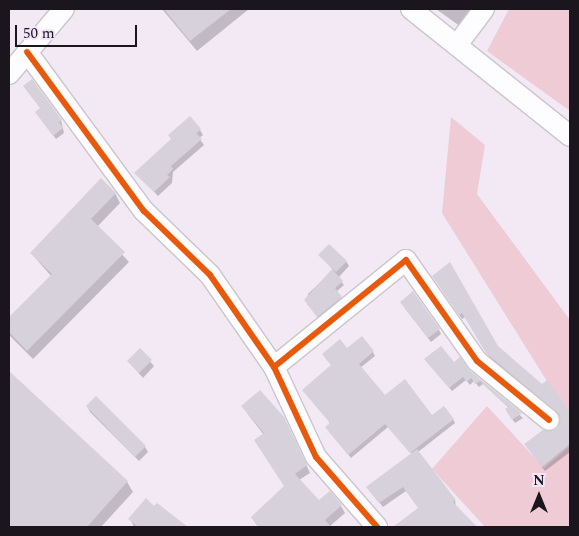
<!DOCTYPE html>
<style>
body{margin:0}
#map{position:relative;width:579px;height:536px;overflow:hidden;background:#f2e9f5;font-family:Spectral,serif}
div>[style]{position:absolute}
.green>*{inset:0;background:#efcbd6}
.shadow>*{inset:0;background:#0003}
.building>*{inset:0;background:#d6d1db}
.roads{filter:drop-shadow(1px 0 #cbc5ce) drop-shadow(-1px 0 #cbc5ce) drop-shadow(0 1px #cbc5ce) drop-shadow(0 -1px #cbc5ce)}
.minor>*{height:20px;margin:-10px;padding:0 10px;transform-origin:10px;border-radius:10px;background:#fdfcfe}
.cycleway>*{height:6px;margin:-3px;padding:0 3px;transform-origin:3px;border-radius:3px;background:#e8590c}
span{translate:-50% -50%;white-space:nowrap;text-align:center;line-height:1.15;-webkit-text-stroke:4px #f4e4fa;paint-order:stroke}
.frame{position:absolute;inset:0;border:10px solid #1b161d;pointer-events:none}
.north{position:absolute;left:514px;top:471px;width:50px;height:50px;-webkit-text-stroke:4px #f4e4fa;paint-order:stroke;rotate:0deg;font-size:14px;font-weight:700;line-height:20px;text-align:center;color:#1b161d}
.north::after{content:'';display:block;margin:auto;width:18px;height:22px;background:#1b161d;clip-path:polygon(50% 0,100% 100%,50% 72%,0 100%)}
.scale{position:absolute;left:15px;top:25px;width:122px;height:22px;box-sizing:border-box;border:2px solid #1b161d;border-top:0;padding-left:6px;font-size:15px;line-height:18px;white-space:nowrap;color:#1b161d;-webkit-text-stroke:4px #f4e4fa;paint-order:stroke}
</style>
<div id="map">
<div class="green">
<div style="clip-path:polygon(509px 9px,570px 9px,570px 111px,487px 51px)"></div>
<div style="clip-path:polygon(451px 117px,485px 145px,477px 194px,570px 320px,570px 418px,442px 213px)"></div>
<div style="clip-path:polygon(487px 406px,544px 468px,570px 446px,570px 527px,485px 527px,432px 469px)"></div>
</div>
<div class="shadow">
<div style="clip-path:polygon(162px 9px,249px 9px,197px 51px)"></div>
<div style="clip-path:polygon(436px 9px,480px 9px,464px 29px)"></div>
<div style="clip-path:polygon(39px 116px,61px 120px,64px 133px,56px 139px)"></div>
<div style="clip-path:polygon(200px 130px,203px 135px,199px 138px,204px 145px,173px 172px,172px 183px,158px 196px,136px 173px)"></div>
<div style="clip-path:polygon(115px 193px,120px 203px,97px 227px,129px 262px,33px 359px,9px 335px,9px 319px,51px 276px,31px 253px)"></div>
<div style="clip-path:polygon(320px 255px,346px 261px,349px 266px,338px 278px,344px 285px,336px 292px,343px 301px,320px 319px,307px 304px,308px 294px,333px 270px)"></div>
<div style="clip-path:polygon(436px 281px,498px 347px,542px 386px,546px 382px,570px 415px,570px 452px,545px 471px,529px 449px,559px 429px,561px 417px,490px 358px,465px 317px,462px 319px)"></div>
<div style="clip-path:polygon(404px 307px,439px 330px,441px 334px,431px 342px)"></div>
<div style="clip-path:polygon(140px 350px,154px 366px,143px 378px,128px 361px)"></div>
<div style="clip-path:polygon(347px 350px,373px 352px,375px 356px,360px 368px,385px 396px,432px 417px,453px 419px,455px 423px,418px 452px,455px 500px,456px 507px,477px 527px,399px 527px,398px 525px,420px 508px,406px 491px,383px 507px,371px 492px,412px 454px,388px 427px,351px 458px,329px 431px,332px 366px,323px 355px)"></div>
<div style="clip-path:polygon(426px 360px,454px 363px,469px 371px,523px 418px,515px 423px,506px 410px,509px 408px,483px 384px,479px 387px,474px 381px,470px 385px,466px 380px,452px 391px)"></div>
<div style="clip-path:polygon(9px 372px,127px 482px,133px 492px,101px 527px,9px 527px)"></div>
<div style="clip-path:polygon(96px 398px,145px 447px,148px 452px,139px 461px,90px 412px,87px 406px)"></div>
<div style="clip-path:polygon(247px 413px,288px 426px,310px 473px,299px 480px,319px 502px,341px 506px,345px 513px,329px 527px,259px 527px,256px 524px,252px 518px,285px 487px,264px 435px)"></div>
<div style="clip-path:polygon(157px 505px,186px 527px,134px 527px,130px 519px)"></div>
</div>
<div class="building">
<div style="clip-path:polygon(164px 9px,231px 9px,190px 41px)"></div>
<div style="clip-path:polygon(32px 79px,62px 120px,59px 122px,63px 128px,53px 136px,35px 112px,40px 108px,23px 86px)"></div>
<div style="clip-path:polygon(190px 116px,201px 129px,196px 133px,202px 139px,171px 166px,173px 169px,167px 175px,170px 177px,154px 192px,134px 173px,171px 139px,168px 135px)"></div>
<div style="clip-path:polygon(101px 178px,116px 193px,91px 219px,125px 252px,27px 351px,9px 332px,9px 317px,52px 274px,30px 253px)"></div>
<div style="clip-path:polygon(329px 244px,347px 261px,336px 272px,318px 255px)"></div>
<div style="clip-path:polygon(450px 262px,498px 346px,542px 384px,547px 380px,570px 412px,570px 444px,542px 467px,524px 444px,543px 430px,553px 431px,558px 428px,560px 415px,486px 353px,462px 313px,459px 315px,432px 276px)"></div>
<div style="clip-path:polygon(332px 269px,343px 281px,335px 288px,342px 297px,317px 317px,304px 300px)"></div>
<div style="clip-path:polygon(413px 291px,440px 329px,428px 338px,400px 302px)"></div>
<div style="clip-path:polygon(362px 336px,374px 351px,359px 364px,385px 395px,405px 379px,432px 415px,444px 406px,454px 419px,410px 453px,385px 424px,348px 455px,325px 427px,330px 423px,302px 390px,331px 365px,322px 354px,340px 339px,347px 348px)"></div>
<div style="clip-path:polygon(441px 346px,454px 362px,460px 357px,469px 370px,522px 413px,512px 420px,505px 409px,508px 407px,480px 381px,475px 384px,471px 378px,467px 382px,463px 377px,449px 388px,424px 359px)"></div>
<div style="clip-path:polygon(140px 348px,152px 360px,139px 373px,127px 361px)"></div>
<div style="clip-path:polygon(9px 371px,128px 481px,87px 527px,9px 527px)"></div>
<div style="clip-path:polygon(260px 390px,284px 417px,307px 465px,295px 474px,319px 500px,330px 491px,342px 505px,325px 520px,331px 527px,259px 527px,251px 517px,284px 486px,254px 440px,264px 433px,241px 406px)"></div>
<div style="clip-path:polygon(96px 396px,146px 446px,135px 457px,86px 406px)"></div>
<div style="clip-path:polygon(417px 449px,456px 500px,453px 502px,477px 527px,393px 527px,418px 508px,403px 487px,379px 503px,366px 487px)"></div>
<div style="clip-path:polygon(146px 498px,154px 506px,157px 503px,188px 527px,138px 527px,128px 519px)"></div>
</div>
<div class="roads">
<div class="minor">
<div style="left:411px;top:9px;width:203px;rotate:38.6deg"></div>
<div style="left:457px;top:45px;width:45px;rotate:-53.1deg"></div>
<div style="left:27px;top:52px;width:197px;rotate:53.7deg"></div>
<div style="left:144px;top:211px;width:92px;rotate:44.1deg"></div>
<div style="left:210px;top:275px;width:112px;rotate:55.2deg"></div>
<div style="left:274px;top:367px;width:99px;rotate:65deg"></div>
<div style="left:316px;top:457px;width:93px;rotate:48.9deg"></div>
<div style="left:9px;top:74px;width:85px;rotate:-49.8deg"></div>
<div style="left:274px;top:367px;width:170px;rotate:-39deg"></div>
<div style="left:406px;top:260px;width:123px;rotate:54.9deg"></div>
<div style="left:477px;top:361px;width:93px;rotate:39.3deg"></div>
</div>
</div>
<div class="cycleway">
<div style="left:27px;top:52px;width:197px;rotate:53.7deg"></div>
<div style="left:144px;top:211px;width:92px;rotate:44.1deg"></div>
<div style="left:210px;top:275px;width:112px;rotate:55.2deg"></div>
<div style="left:274px;top:367px;width:99px;rotate:65deg"></div>
<div style="left:316px;top:457px;width:93px;rotate:48.9deg"></div>
<div style="left:274px;top:367px;width:170px;rotate:-39deg"></div>
<div style="left:406px;top:260px;width:123px;rotate:54.9deg"></div>
<div style="left:477px;top:361px;width:93px;rotate:39.3deg"></div>
</div>
<div class="frame"></div>
<div class="north">N</div>
<div class="scale">50 m</div>
</div>
